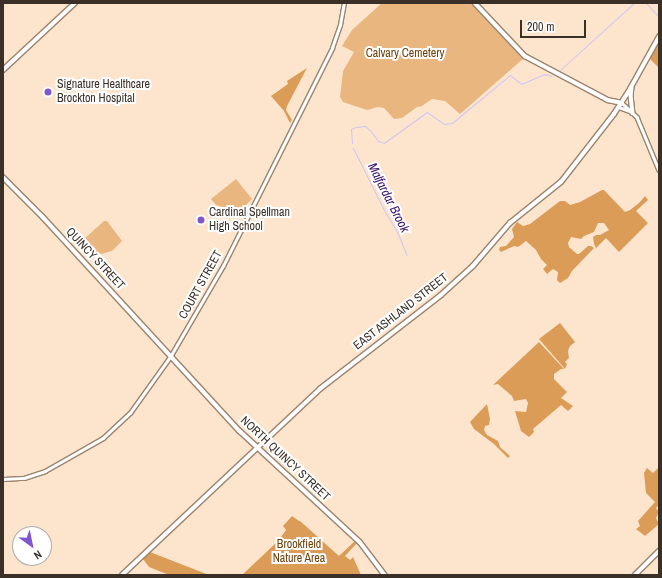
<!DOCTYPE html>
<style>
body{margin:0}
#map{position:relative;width:662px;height:578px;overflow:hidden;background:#fde5cd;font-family:"Archivo Narrow",sans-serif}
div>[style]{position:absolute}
.green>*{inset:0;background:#eab680}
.forest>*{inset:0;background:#db9c57}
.stream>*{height:1px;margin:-0.5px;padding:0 0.5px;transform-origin:0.5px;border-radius:0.5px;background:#d0c4f5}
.roads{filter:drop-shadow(1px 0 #9a846e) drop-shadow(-1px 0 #9a846e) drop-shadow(0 1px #9a846e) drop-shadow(0 -1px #9a846e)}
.minor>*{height:2.5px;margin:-1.25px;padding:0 1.25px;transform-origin:1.25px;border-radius:1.25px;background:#fff}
.major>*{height:3.5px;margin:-1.75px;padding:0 1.75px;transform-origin:1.75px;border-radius:1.75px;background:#fff}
.dots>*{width:11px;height:11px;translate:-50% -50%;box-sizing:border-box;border:2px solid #fff;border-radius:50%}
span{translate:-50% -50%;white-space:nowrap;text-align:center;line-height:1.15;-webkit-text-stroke:4px #fff;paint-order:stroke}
.park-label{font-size:12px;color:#6b420a}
.poi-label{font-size:12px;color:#3a3027}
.left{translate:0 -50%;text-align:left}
.street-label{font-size:12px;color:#3a3027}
.water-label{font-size:13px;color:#39116e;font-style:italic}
.frame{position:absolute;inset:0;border:4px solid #3a3027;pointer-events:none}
.north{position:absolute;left:12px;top:526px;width:40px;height:40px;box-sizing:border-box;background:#fff;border:1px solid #b0aca9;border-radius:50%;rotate:147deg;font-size:11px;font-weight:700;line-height:16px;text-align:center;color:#3a3027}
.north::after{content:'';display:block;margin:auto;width:14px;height:18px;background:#8056cf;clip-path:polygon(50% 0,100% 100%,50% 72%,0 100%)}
.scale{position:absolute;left:520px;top:20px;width:66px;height:18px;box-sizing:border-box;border:2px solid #3a3027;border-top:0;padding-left:5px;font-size:12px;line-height:14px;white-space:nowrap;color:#3a3027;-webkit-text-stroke:3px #fff;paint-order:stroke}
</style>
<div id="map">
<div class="green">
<div style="clip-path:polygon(382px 3px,471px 3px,523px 59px,460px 114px,445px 101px,432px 99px,422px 106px,417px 107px,402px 118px,394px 119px,384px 108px,378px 107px,367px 110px,343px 102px,340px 97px,343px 71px,354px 52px,342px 46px,352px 30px)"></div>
<div style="clip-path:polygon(236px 179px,252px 199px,246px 205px,231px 210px,216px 205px,211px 199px)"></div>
<div style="clip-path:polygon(104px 221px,107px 221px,122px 241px,112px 251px,101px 254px,90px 249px,84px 239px)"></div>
</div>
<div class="forest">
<div style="clip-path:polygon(659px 42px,659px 68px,650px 59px)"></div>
<div style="clip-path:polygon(307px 68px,287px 106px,286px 110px,292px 120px,290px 123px,284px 111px,271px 96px,288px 84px,287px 81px)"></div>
<div style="clip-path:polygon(602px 190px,604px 190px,625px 212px,630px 210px,639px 203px,645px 196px,648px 200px,636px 211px,648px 223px,619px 252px,606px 238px,596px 248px,594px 244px,593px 237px,596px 235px,600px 235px,609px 230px,604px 223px,598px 223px,594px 232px,584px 236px,581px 239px,571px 237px,568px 243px,569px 247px,577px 254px,579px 254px,588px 246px,591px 246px,594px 248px,572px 271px,568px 278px,560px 283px,557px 280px,558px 272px,553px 269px,547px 274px,543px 269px,547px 265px,541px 259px,536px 250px,526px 241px,518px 247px,514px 246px,501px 252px,499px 250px,500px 247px,506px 246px,514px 237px,512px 229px,517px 222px,523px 226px,530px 224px,560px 201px,565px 201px,570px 205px,580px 202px)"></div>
<div style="clip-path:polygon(560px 323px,575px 342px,570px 346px,568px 351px,569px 358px,565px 362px,567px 364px,565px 369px,539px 339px)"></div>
<div style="clip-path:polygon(539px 342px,564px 369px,561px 369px,554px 374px,554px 379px,567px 392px,561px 398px,573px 406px,568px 411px,561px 405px,533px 429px,534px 432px,529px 437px,521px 431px,515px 411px,526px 412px,528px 403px,526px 399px,514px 401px,512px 396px,498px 384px,493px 385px)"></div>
<div style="clip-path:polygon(487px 404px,490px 419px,489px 425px,485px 426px,484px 430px,487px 435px,498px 441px,500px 447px,510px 456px,508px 458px,494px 444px,474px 429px,470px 422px)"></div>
<div style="clip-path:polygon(659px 467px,659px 505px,656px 508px,659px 512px,656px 518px,659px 524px,645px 536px,636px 529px,640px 526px,638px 521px,655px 502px,646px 493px,644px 473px,647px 468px,653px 473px)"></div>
<div style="clip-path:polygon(292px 516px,299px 521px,300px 521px,339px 556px,355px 541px,357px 543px,345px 556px,350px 560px,353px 557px,361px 575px,242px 575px,278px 541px,286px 530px,283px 526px)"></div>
<div style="clip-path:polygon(150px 552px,209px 575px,169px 575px,149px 567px,143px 559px)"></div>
</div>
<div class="stream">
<div style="left:646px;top:3px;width:19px;rotate:47deg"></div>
<div style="left:560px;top:70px;width:100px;rotate:-42.2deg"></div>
<div style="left:352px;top:143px;width:14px;rotate:-94deg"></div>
<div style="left:351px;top:129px;width:5px;rotate:-22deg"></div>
<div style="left:356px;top:127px;width:9px;rotate:-6deg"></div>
<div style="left:365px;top:126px;width:6px;rotate:39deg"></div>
<div style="left:370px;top:130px;width:14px;rotate:54deg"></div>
<div style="left:378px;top:141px;width:6px;rotate:18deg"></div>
<div style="left:384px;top:143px;width:53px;rotate:-35.8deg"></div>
<div style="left:427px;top:112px;width:21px;rotate:35deg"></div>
<div style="left:444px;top:124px;width:8px;rotate:-7deg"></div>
<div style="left:452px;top:123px;width:75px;rotate:-39.6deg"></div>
<div style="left:510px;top:75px;width:14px;rotate:39deg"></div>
<div style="left:521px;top:84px;width:25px;rotate:-23deg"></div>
<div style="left:544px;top:74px;width:8px;rotate:14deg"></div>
<div style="left:353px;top:148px;width:69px;rotate:63.4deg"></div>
<div style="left:384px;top:210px;width:26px;rotate:59deg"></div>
<div style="left:397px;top:232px;width:25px;rotate:67deg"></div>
</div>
<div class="roads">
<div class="minor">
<div style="left:622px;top:103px;width:21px;rotate:43deg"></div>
<div style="left:637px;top:117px;width:57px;rotate:67.5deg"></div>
<div style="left:619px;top:107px;width:14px;rotate:21deg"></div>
<div style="left:3px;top:479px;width:21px;rotate:-3deg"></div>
<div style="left:24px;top:478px;width:22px;rotate:-18deg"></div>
<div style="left:45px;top:471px;width:67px;rotate:-29.6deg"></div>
<div style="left:103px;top:438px;width:37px;rotate:-43deg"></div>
<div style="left:130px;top:413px;width:69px;rotate:-54.5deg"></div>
<div style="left:170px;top:357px;width:105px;rotate:-59.8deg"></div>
<div style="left:223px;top:266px;width:244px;rotate:-63.4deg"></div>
<div style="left:332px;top:48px;width:24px;rotate:-71deg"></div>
<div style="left:340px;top:25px;width:22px;rotate:-80deg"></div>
</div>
<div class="major">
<div style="left:475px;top:3px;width:73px;rotate:46.7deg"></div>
<div style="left:525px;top:56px;width:94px;rotate:27.9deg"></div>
<div style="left:608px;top:100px;width:14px;rotate:12deg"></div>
<div style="left:3px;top:70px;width:98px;rotate:-42.9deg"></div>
<div style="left:632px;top:88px;width:7px;rotate:98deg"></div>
<div style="left:631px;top:95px;width:18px;rotate:84deg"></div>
<div style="left:3px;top:177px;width:57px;rotate:45deg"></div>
<div style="left:43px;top:217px;width:291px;rotate:47.4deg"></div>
<div style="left:240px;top:431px;width:163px;rotate:42.8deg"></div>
<div style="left:360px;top:542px;width:41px;rotate:52.9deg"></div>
<div style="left:122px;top:575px;width:272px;rotate:-43.2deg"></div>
<div style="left:320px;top:389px;width:153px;rotate:-37.8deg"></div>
<div style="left:441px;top:295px;width:43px;rotate:-42.2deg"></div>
<div style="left:473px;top:266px;width:57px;rotate:-49.3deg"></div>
<div style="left:510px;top:223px;width:65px;rotate:-38.8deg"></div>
<div style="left:561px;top:182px;width:86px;rotate:-52.1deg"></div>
<div style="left:614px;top:114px;width:30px;rotate:-57deg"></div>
<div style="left:630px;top:89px;width:60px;rotate:-60.9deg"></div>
<div style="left:635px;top:575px;width:34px;rotate:-45deg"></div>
</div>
</div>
<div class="dots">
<div style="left:48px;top:92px;background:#8056cf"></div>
<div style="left:201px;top:220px;background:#8056cf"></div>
</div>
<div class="park-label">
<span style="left:405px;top:54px">Calvary Cemetery</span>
<span style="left:299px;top:552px">Brookfield<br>Nature Area</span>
</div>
<div class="poi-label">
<span class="left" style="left:57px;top:92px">Signature Healthcare<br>Brockton Hospital</span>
<span class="left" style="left:209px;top:220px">Cardinal Spellman<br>High School</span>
</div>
<div class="street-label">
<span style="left:95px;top:259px;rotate:47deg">QUINCY STREET</span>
<span style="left:201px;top:285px;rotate:-61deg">COURT STREET</span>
<span style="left:401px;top:312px;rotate:-38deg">EAST ASHLAND STREET</span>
<span style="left:285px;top:459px;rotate:43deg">NORTH QUINCY STREET</span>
</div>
<div class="water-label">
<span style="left:388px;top:198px;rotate:63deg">Malfardar Brook</span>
</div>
<div class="frame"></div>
<div class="north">N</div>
<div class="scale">200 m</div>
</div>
